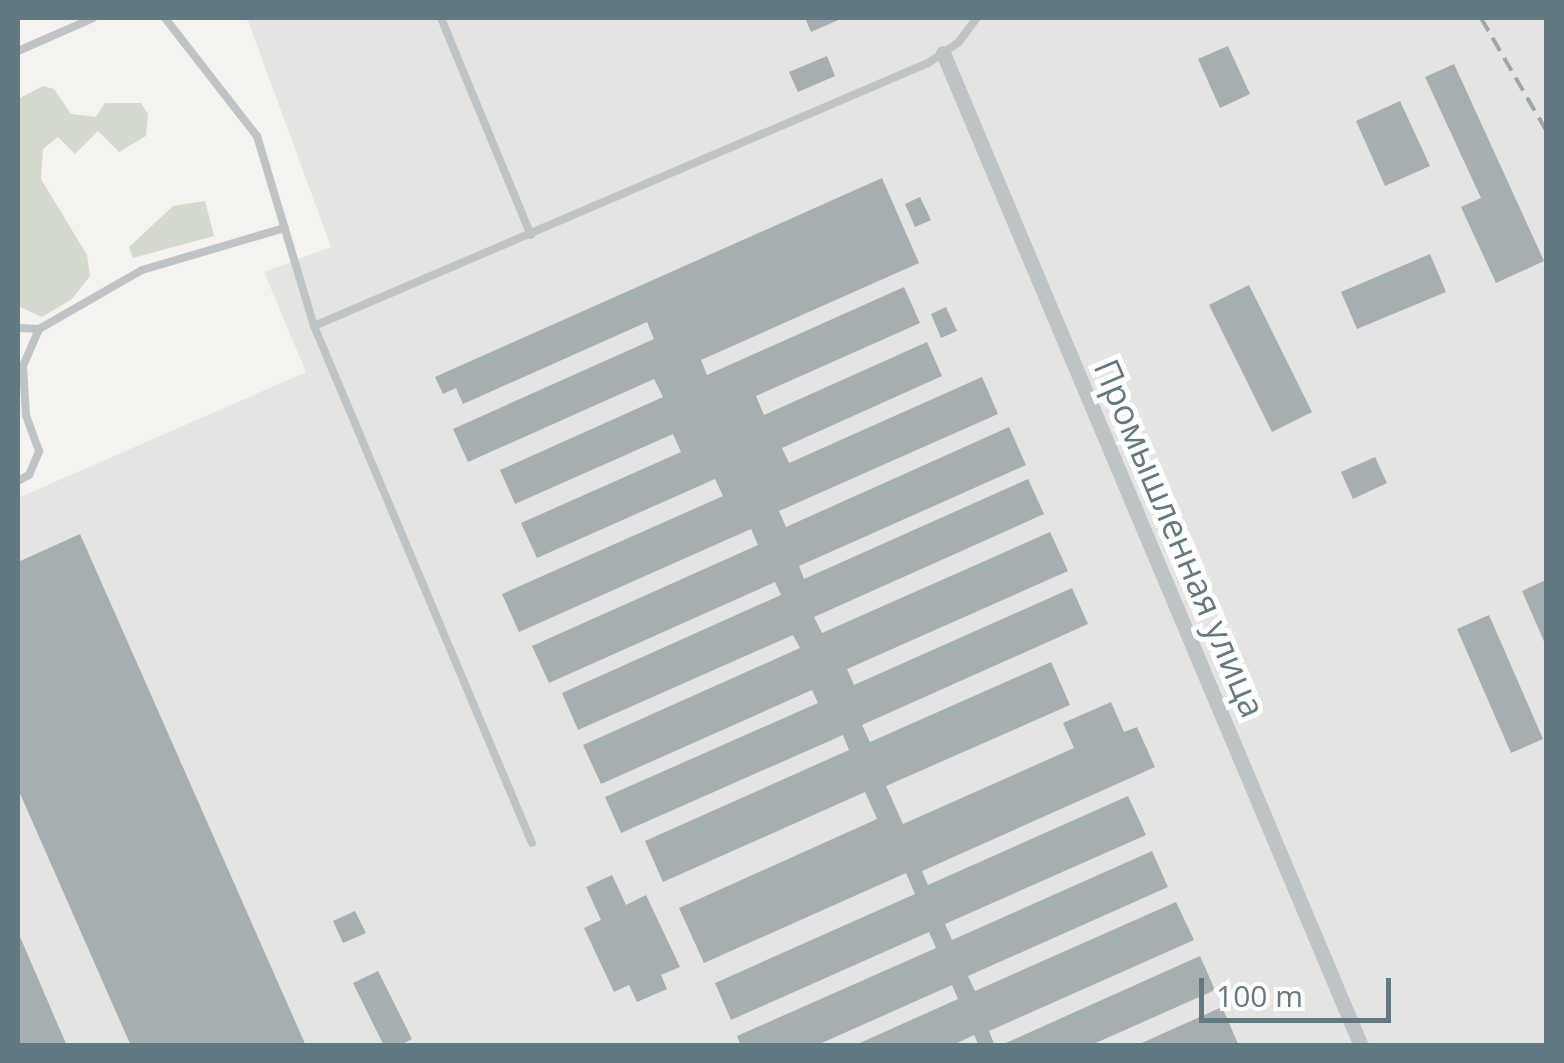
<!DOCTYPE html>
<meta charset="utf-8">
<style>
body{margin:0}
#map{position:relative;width:1564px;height:1063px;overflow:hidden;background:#f4f3ef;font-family:"Open Sans",sans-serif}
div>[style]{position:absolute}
.built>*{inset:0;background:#e4e4e3}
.green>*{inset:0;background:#d4d9ce}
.building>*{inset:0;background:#a5afb2}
.lane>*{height:8px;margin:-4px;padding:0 4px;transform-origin:4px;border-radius:4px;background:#bec3c5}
.street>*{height:15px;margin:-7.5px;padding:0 7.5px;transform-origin:7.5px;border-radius:7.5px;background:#bec3c5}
.rail>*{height:4px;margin-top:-2px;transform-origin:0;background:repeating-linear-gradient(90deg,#9da6a9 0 15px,transparent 0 23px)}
span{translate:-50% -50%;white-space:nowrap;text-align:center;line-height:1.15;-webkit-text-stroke:10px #fff;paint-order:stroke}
.street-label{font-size:35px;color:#627981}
.frame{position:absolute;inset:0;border:20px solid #627981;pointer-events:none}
.scale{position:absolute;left:1199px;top:978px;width:192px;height:45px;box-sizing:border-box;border:5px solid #627981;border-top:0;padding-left:12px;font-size:30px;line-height:35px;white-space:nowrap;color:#627981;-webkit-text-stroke:8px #fff;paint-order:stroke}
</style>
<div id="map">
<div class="built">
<div style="clip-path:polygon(247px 18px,1546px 18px,1546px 1045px,18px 1045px,18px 498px,306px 372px,264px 272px,331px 247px)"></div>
</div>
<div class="green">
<div style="clip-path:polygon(43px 86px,54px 89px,71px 114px,96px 117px,105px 103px,141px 103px,148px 114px,146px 136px,119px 152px,98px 131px,75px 154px,58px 137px,43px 149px,41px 179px,87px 255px,90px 276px,72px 299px,42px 317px,18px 306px,18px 99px)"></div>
<div style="clip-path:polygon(205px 201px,214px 236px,133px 258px,129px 247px,173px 206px)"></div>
</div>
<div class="building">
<div style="clip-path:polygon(805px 18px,843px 18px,811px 32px)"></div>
<div style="clip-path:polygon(1228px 46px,1250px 94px,1220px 108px,1198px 59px)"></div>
<div style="clip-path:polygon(827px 56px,835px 76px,798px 92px,789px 72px)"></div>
<div style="clip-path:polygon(1454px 64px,1544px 261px,1496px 283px,1461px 207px,1481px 198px,1425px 77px)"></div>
<div style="clip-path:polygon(1400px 101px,1430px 166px,1385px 186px,1356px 121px)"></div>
<div style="clip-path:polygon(882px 178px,919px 263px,701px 360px,707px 375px,904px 287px,920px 323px,756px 396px,764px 415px,927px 342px,942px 376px,782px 448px,789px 463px,982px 377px,998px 414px,779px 511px,786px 527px,1009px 427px,1026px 465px,799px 566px,804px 579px,1028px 479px,1044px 514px,814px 617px,822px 633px,1050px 532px,1068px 571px,847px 669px,854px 685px,1072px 588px,1088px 624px,862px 725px,870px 742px,1051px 662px,1070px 705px,886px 786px,903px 824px,1074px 748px,1063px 723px,1111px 702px,1124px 732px,1137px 727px,1155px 767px,922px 871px,928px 885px,1128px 796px,1146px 835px,945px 924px,952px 940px,1152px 851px,1168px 887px,968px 976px,975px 991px,1176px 902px,1194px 940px,989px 1031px,995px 1046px,979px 1046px,974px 1035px,951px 1046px,853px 1046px,958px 999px,952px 985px,815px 1046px,741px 1046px,737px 1036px,936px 948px,929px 932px,731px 1020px,715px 983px,915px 894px,906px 873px,704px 963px,679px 908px,877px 819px,865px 792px,663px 882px,645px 841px,849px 750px,843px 735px,621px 833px,605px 797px,818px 703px,812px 690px,601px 784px,583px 745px,800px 648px,793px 635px,578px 730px,562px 693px,781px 595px,775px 582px,549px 683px,532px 646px,758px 545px,751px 529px,519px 632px,502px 594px,723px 496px,715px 479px,537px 558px,521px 523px,681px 452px,673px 434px,515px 504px,500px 470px,663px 397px,654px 379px,468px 462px,453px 429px,654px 339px,647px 322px,463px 404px,456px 388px,443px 394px,435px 377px)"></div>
<div style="clip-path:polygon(920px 197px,931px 220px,915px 227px,905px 204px)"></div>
<div style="clip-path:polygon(1430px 254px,1446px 292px,1357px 329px,1341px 292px)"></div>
<div style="clip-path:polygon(1249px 285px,1312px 412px,1272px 432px,1209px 305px)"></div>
<div style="clip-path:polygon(946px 307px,957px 331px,941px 338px,931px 314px)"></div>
<div style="clip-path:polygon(1375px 457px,1387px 483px,1353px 499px,1341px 472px)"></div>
<div style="clip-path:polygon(80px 534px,306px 1046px,131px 1046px,18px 789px,18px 562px)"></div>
<div style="clip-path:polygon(1546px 580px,1546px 646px,1522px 591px)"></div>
<div style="clip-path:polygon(1489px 615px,1543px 739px,1511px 753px,1457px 629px)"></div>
<div style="clip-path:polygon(612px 875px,626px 905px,646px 895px,680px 967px,661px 975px,667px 989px,637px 1002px,629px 985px,614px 992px,584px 928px,601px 920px,586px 887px)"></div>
<div style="clip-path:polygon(355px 911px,366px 933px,343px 943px,333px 921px)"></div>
<div style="clip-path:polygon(18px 932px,67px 1046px,18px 1046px)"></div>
<div style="clip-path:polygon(1200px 956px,1215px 990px,1089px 1046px,999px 1046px)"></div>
<div style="clip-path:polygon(378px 971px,412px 1039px,399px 1046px,384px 1046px,353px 983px)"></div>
<div style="clip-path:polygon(1222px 1007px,1239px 1046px,1135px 1046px)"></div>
</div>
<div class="lane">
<div style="left:165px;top:18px;width:150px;rotate:52.1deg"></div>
<div style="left:257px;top:136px;width:198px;rotate:73.3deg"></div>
<div style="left:314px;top:326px;width:561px;rotate:67.14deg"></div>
<div style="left:441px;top:18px;width:235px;rotate:67.5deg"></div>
<div style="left:18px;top:51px;width:82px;rotate:-23.7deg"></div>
<div style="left:314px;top:326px;width:668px;rotate:-23.19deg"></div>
<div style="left:928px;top:63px;width:36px;rotate:-34deg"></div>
<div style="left:958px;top:43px;width:31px;rotate:-53deg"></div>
<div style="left:18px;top:328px;width:21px;rotate:3deg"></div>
<div style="left:39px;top:329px;width:119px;rotate:-29.8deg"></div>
<div style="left:142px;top:270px;width:149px;rotate:-16.4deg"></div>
<div style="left:18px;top:481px;width:13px;rotate:-29deg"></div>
<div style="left:29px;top:475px;width:26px;rotate:-67deg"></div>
<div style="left:39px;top:451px;width:38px;rotate:-110deg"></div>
<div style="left:26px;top:415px;width:49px;rotate:-93.5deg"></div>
<div style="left:23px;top:366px;width:40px;rotate:-66.6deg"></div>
</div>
<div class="street">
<div style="left:943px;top:53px;width:1077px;rotate:67.17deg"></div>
</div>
<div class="rail">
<div style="left:1481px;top:18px;width:129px;rotate:59.9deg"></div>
</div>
<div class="street-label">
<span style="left:1180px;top:538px;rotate:67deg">Промышленная улица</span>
</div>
<div class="frame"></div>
<div class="scale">100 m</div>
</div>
